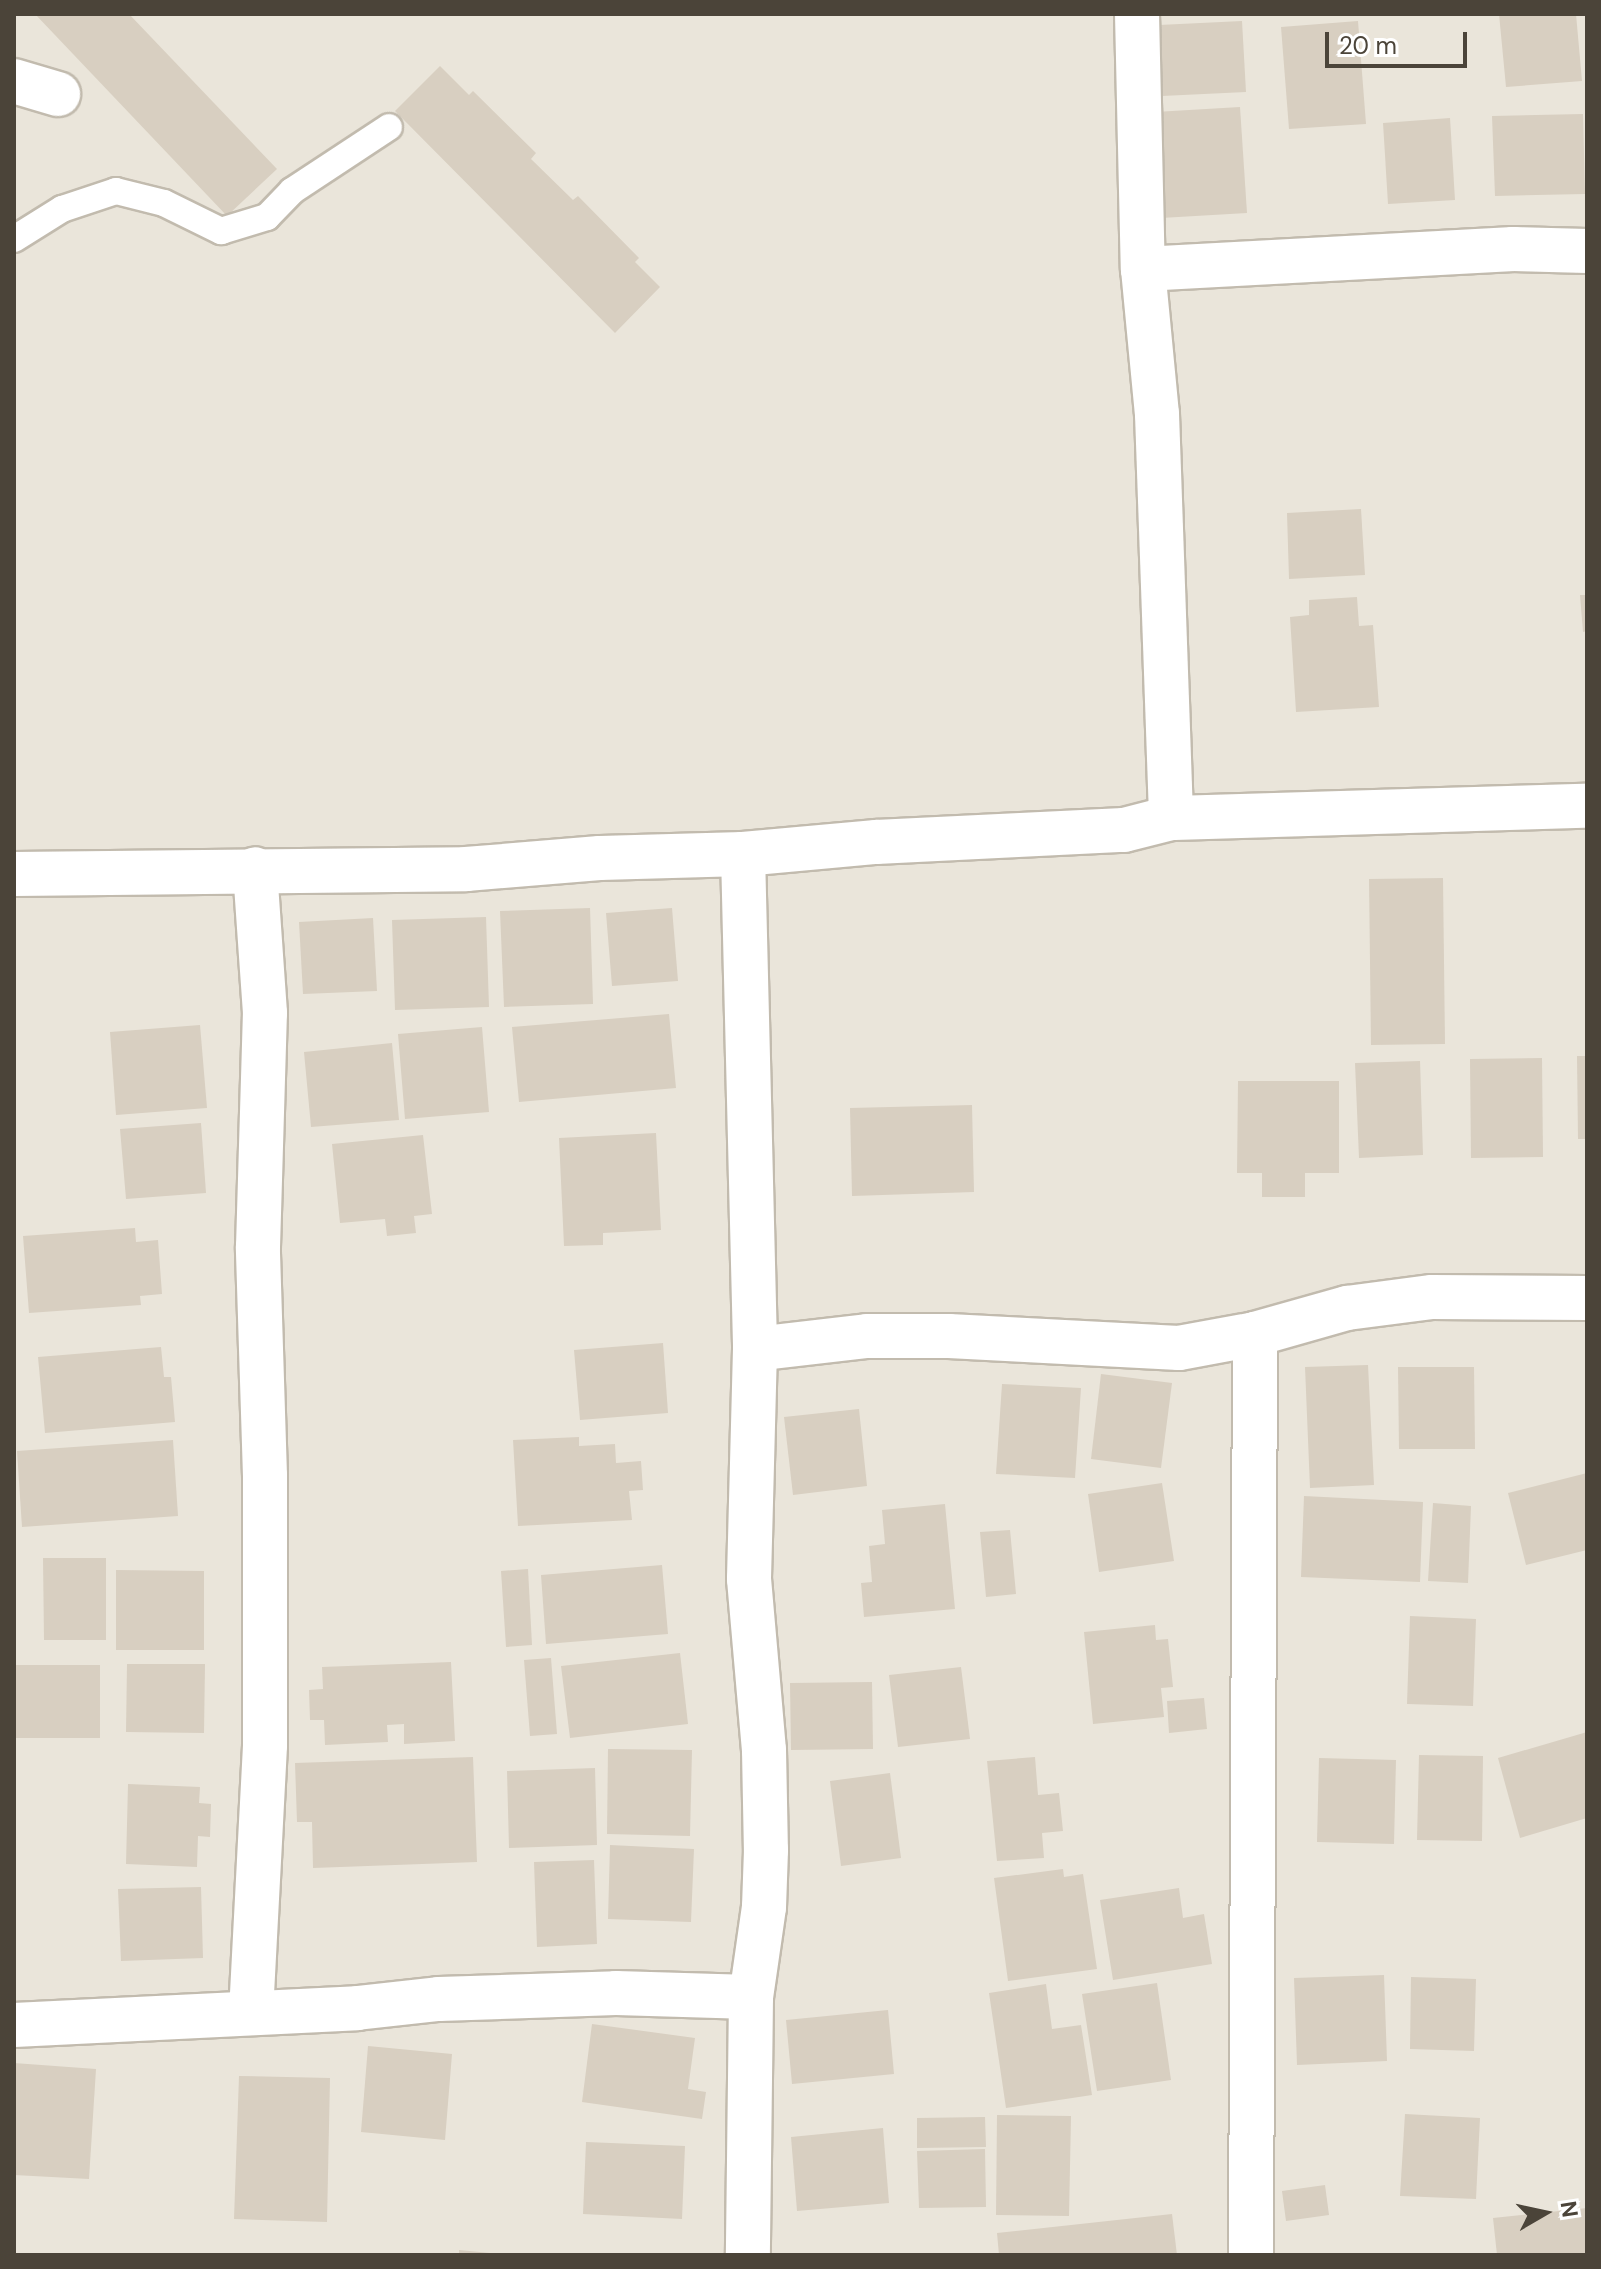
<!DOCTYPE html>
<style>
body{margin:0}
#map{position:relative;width:1601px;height:2269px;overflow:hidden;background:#f6f3ec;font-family:"DM Sans",sans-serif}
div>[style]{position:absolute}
.residential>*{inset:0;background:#eae5da}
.building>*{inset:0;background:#d8cfc1}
.roads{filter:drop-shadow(2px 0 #c2bbae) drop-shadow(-2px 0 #c2bbae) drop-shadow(0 2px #c2bbae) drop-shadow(0 -2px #c2bbae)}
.lane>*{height:26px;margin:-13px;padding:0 13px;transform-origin:13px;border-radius:13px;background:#fff}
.street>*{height:44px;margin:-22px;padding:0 22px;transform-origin:22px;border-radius:22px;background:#fff}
span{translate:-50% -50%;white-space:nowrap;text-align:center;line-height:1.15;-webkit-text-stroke:8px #fff;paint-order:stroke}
.frame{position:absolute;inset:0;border:16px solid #4b4439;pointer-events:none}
.north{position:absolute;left:1505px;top:2173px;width:80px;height:80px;-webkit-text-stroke:6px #fff;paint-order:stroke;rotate:81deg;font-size:22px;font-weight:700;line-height:32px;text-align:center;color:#4b4439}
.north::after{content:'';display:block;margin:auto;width:28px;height:36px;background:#4b4439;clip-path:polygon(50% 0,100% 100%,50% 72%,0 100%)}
.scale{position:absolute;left:1325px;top:32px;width:142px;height:36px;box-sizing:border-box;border:4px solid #4b4439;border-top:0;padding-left:10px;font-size:24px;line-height:28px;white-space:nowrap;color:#4b4439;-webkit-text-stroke:6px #fff;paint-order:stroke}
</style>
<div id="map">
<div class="residential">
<div style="clip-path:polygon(14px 14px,1587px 14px,1587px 2255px,14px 2255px)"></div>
</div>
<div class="building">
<div style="clip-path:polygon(35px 14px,129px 14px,277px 169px,227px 216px)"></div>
<div style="clip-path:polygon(1499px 14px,1576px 14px,1582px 81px,1506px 87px)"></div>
<div style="clip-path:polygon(1242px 21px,1246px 92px,1162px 96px,1159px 25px)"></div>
<div style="clip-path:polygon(1358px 21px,1366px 124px,1289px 129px,1281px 27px)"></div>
<div style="clip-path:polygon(440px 66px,469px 95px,473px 91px,536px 153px,531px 159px,573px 200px,578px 196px,639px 258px,635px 262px,660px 287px,615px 333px,395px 111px)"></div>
<div style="clip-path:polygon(1240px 107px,1247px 213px,1161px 218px,1155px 112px)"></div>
<div style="clip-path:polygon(1583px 114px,1585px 194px,1495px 196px,1492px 116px)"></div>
<div style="clip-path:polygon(1450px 118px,1455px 200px,1388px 204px,1383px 123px)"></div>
<div style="clip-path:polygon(1361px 509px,1365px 575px,1289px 579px,1287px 513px)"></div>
<div style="clip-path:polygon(1580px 595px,1587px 595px,1587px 631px,1583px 632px)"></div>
<div style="clip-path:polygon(1357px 597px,1359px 626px,1373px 625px,1379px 707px,1296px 712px,1290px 617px,1309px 615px,1309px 600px)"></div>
<div style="clip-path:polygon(1443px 878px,1445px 1044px,1371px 1045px,1369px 879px)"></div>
<div style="clip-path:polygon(590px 908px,593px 1004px,504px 1007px,500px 911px)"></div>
<div style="clip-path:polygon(672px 908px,678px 981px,612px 986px,606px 913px)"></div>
<div style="clip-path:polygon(486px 917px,489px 1007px,395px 1010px,392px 920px)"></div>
<div style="clip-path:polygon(373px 918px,377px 991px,303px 994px,299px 922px)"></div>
<div style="clip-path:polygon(669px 1014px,676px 1088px,519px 1102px,512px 1027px)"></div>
<div style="clip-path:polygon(200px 1025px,207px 1108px,116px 1115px,110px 1032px)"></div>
<div style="clip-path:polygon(482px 1027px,489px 1112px,405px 1119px,398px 1034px)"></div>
<div style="clip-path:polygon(392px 1043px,399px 1120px,311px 1127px,304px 1052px)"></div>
<div style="clip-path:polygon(1577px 1056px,1587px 1056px,1587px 1139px,1578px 1139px)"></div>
<div style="clip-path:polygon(1542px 1058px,1543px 1157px,1471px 1158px,1470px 1059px)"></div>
<div style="clip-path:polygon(1420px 1061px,1423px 1155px,1359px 1158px,1355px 1063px)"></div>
<div style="clip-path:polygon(1238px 1081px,1339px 1081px,1339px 1173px,1305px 1173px,1305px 1197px,1262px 1197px,1262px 1173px,1237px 1173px)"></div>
<div style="clip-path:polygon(972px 1105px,974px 1192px,852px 1196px,850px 1108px)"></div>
<div style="clip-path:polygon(201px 1123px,206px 1193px,126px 1199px,120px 1129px)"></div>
<div style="clip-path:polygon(656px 1133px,661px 1230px,603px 1233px,603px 1245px,564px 1246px,559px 1138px)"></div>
<div style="clip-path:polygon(423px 1135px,432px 1214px,414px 1216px,416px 1233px,387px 1236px,385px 1219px,340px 1223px,332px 1144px)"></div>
<div style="clip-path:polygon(135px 1228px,136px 1242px,158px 1240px,162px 1294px,140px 1296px,141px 1305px,29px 1313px,23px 1236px)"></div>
<div style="clip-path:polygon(663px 1343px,668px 1413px,580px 1420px,574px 1350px)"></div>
<div style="clip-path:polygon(161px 1347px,164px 1377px,171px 1377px,175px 1422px,45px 1433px,38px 1357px)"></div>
<div style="clip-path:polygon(1368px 1365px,1374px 1485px,1310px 1488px,1305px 1367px)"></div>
<div style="clip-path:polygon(1398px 1367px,1474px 1367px,1475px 1449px,1399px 1449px)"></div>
<div style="clip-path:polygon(1101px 1374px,1172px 1383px,1161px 1468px,1091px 1459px)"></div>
<div style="clip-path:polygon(1002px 1384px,1081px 1388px,1075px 1478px,996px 1474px)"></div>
<div style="clip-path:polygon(859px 1409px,867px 1486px,793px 1495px,784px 1417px)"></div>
<div style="clip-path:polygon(579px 1437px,579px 1446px,615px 1444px,616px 1463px,641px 1461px,643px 1490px,629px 1491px,632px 1520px,518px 1526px,513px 1440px)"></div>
<div style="clip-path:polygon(173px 1440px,178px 1516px,22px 1527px,17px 1451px)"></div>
<div style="clip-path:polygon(1587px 1473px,1587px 1550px,1526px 1565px,1508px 1493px)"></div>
<div style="clip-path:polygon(1162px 1483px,1174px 1561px,1099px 1572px,1088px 1494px)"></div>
<div style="clip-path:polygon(1304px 1496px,1423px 1502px,1420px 1582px,1301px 1577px)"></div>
<div style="clip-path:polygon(1433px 1503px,1471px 1506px,1468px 1583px,1428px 1581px)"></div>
<div style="clip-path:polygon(945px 1504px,955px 1609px,864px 1617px,861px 1583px,872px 1582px,869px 1546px,885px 1544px,882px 1510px)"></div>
<div style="clip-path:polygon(1010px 1530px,1016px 1594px,986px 1597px,980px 1532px)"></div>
<div style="clip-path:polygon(43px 1558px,106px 1558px,106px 1640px,44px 1640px)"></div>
<div style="clip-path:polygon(662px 1565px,668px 1634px,546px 1644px,541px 1575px)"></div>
<div style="clip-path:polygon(528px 1569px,532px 1645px,506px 1647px,501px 1571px)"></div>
<div style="clip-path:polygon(116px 1570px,204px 1571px,204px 1650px,116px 1650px)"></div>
<div style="clip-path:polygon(1410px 1616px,1476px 1619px,1473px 1706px,1407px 1704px)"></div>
<div style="clip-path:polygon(1155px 1625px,1156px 1640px,1168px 1639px,1173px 1687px,1161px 1688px,1164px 1717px,1093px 1724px,1084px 1632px)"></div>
<div style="clip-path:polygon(680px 1653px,688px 1724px,570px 1738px,561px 1666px)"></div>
<div style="clip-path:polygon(551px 1658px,557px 1734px,530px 1736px,524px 1660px)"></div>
<div style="clip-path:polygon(451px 1662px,455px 1741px,404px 1744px,404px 1724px,387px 1725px,388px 1742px,325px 1745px,324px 1720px,310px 1720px,309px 1690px,323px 1689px,322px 1667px)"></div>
<div style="clip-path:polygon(127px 1664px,205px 1664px,204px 1733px,126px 1732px)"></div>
<div style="clip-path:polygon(14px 1665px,100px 1665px,100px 1738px,15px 1738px)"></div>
<div style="clip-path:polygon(961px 1667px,970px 1739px,898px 1747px,889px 1675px)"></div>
<div style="clip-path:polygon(872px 1682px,873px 1749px,791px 1750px,790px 1683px)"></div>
<div style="clip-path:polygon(1204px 1698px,1207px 1729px,1169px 1733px,1167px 1701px)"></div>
<div style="clip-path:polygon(1587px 1732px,1587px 1818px,1520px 1838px,1498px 1758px)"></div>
<div style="clip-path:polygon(608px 1749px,692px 1750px,690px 1836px,607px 1834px)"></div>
<div style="clip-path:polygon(1419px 1755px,1483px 1756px,1482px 1841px,1417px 1840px)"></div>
<div style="clip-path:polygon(473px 1757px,477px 1862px,313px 1868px,312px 1822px,297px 1822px,295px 1763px)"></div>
<div style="clip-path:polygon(1035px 1757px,1038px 1795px,1059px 1793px,1063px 1831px,1042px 1833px,1044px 1858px,997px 1861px,987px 1761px)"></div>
<div style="clip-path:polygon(1319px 1758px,1396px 1760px,1394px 1844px,1317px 1842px)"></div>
<div style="clip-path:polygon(595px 1768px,597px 1845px,509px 1848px,507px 1771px)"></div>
<div style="clip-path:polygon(890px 1773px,901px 1858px,841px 1866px,830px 1781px)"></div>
<div style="clip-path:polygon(128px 1784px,200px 1787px,199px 1803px,211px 1804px,210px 1837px,198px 1836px,197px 1867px,126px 1864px)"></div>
<div style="clip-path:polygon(610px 1845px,694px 1849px,691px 1922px,608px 1919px)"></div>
<div style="clip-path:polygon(594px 1860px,597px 1944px,537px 1947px,534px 1862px)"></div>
<div style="clip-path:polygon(1063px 1869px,1064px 1877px,1083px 1874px,1097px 1969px,1008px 1981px,994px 1878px)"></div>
<div style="clip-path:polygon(201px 1887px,203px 1958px,121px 1961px,118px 1889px)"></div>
<div style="clip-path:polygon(1179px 1888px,1183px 1918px,1204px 1914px,1212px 1964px,1113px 1980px,1100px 1900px)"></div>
<div style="clip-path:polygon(1384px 1975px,1387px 2061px,1297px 2065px,1294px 1978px)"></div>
<div style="clip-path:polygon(1411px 1977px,1476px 1979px,1474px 2051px,1410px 2049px)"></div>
<div style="clip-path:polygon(1157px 1983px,1171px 2080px,1097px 2091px,1082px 1994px)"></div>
<div style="clip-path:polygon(1046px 1984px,1052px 2029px,1081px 2025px,1092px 2095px,1006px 2108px,989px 1993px)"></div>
<div style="clip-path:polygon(888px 2010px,894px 2074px,792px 2084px,786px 2020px)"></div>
<div style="clip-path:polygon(592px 2024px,695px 2038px,688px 2089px,706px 2092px,702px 2119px,582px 2102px)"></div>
<div style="clip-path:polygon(368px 2046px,452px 2054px,445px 2140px,361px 2132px)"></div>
<div style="clip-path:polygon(14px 2063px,96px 2069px,89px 2179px,14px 2175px)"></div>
<div style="clip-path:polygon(239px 2076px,330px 2078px,327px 2222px,234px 2219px)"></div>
<div style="clip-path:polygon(1405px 2114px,1480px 2118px,1476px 2199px,1400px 2196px)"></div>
<div style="clip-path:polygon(997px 2115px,1071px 2116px,1069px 2216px,996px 2215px)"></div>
<div style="clip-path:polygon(985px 2117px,986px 2147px,917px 2148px,917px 2118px)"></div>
<div style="clip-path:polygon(883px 2128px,889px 2203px,797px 2211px,791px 2137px)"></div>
<div style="clip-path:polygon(586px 2142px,685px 2146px,682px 2219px,583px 2214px)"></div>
<div style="clip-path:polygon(985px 2149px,986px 2207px,919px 2208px,917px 2151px)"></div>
<div style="clip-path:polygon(1325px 2185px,1329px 2215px,1286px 2221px,1282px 2191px)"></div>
<div style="clip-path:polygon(1587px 2208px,1587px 2255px,1497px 2255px,1493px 2218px)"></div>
<div style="clip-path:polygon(1172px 2214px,1177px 2255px,999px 2255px,997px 2233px)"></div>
<div style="clip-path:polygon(459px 2250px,490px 2253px,490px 2255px,459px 2255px)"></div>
</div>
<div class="roads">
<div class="lane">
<div style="left:14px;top:239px;width:57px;rotate:-32deg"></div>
<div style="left:62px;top:209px;width:57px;rotate:-18.4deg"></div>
<div style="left:116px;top:191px;width:49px;rotate:14deg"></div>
<div style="left:164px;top:203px;width:64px;rotate:26.2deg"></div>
<div style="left:221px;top:231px;width:48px;rotate:-16.9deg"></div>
<div style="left:267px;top:217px;width:36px;rotate:-46deg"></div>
<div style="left:292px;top:191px;width:116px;rotate:-33.4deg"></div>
</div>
<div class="street">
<div style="left:1137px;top:14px;width:255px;rotate:88.7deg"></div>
<div style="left:1143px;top:269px;width:146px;rotate:84.5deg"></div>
<div style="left:1157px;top:414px;width:404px;rotate:88deg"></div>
<div style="left:14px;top:81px;width:46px;rotate:16.5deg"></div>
<div style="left:1143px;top:269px;width:371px;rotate:-3.1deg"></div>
<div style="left:1513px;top:249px;width:74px;rotate:1.5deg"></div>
<div style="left:743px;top:854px;width:495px;rotate:88.6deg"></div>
<div style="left:755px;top:1349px;width:230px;rotate:91.5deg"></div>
<div style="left:749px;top:1579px;width:172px;rotate:85deg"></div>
<div style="left:764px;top:1750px;width:100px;rotate:88.9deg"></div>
<div style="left:766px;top:1850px;width:57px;rotate:92deg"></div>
<div style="left:764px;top:1907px;width:91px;rotate:98.2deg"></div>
<div style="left:751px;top:1997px;width:258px;rotate:90.7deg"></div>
<div style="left:14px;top:874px;width:452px;rotate:-0.6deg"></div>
<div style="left:466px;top:869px;width:134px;rotate:-4.7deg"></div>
<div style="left:600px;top:858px;width:143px;rotate:-1.6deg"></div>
<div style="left:743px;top:854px;width:134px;rotate:-5.2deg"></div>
<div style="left:876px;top:842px;width:248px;rotate:-2.8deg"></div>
<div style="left:1124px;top:830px;width:49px;rotate:-14.3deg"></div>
<div style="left:1171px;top:818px;width:416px;rotate:-1.7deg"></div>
<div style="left:755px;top:1349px;width:113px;rotate:-6.6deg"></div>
<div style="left:867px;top:1336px;width:82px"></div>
<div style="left:949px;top:1336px;width:230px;rotate:3deg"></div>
<div style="left:1179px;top:1348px;width:77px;rotate:-10.4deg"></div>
<div style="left:1255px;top:1334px;width:96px;rotate:-15.8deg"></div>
<div style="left:1347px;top:1308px;width:86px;rotate:-7.4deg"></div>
<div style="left:1432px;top:1297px;width:155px;rotate:0.4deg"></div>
<div style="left:251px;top:2013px;width:268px;rotate:-87deg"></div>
<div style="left:265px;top:1745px;width:269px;rotate:-90deg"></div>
<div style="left:265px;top:1476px;width:229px;rotate:-91.8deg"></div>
<div style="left:258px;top:1247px;width:234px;rotate:-88.3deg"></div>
<div style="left:265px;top:1013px;width:144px;rotate:-94deg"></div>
<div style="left:14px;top:2025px;width:343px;rotate:-2.8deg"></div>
<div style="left:357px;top:2008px;width:82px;rotate:-6.3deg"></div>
<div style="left:439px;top:1999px;width:177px;rotate:-1.9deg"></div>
<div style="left:616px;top:1993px;width:135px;rotate:1.7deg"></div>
<div style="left:1251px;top:2255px;width:921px;rotate:-89.75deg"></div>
</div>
</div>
<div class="frame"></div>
<div class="north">N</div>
<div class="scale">20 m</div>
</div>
